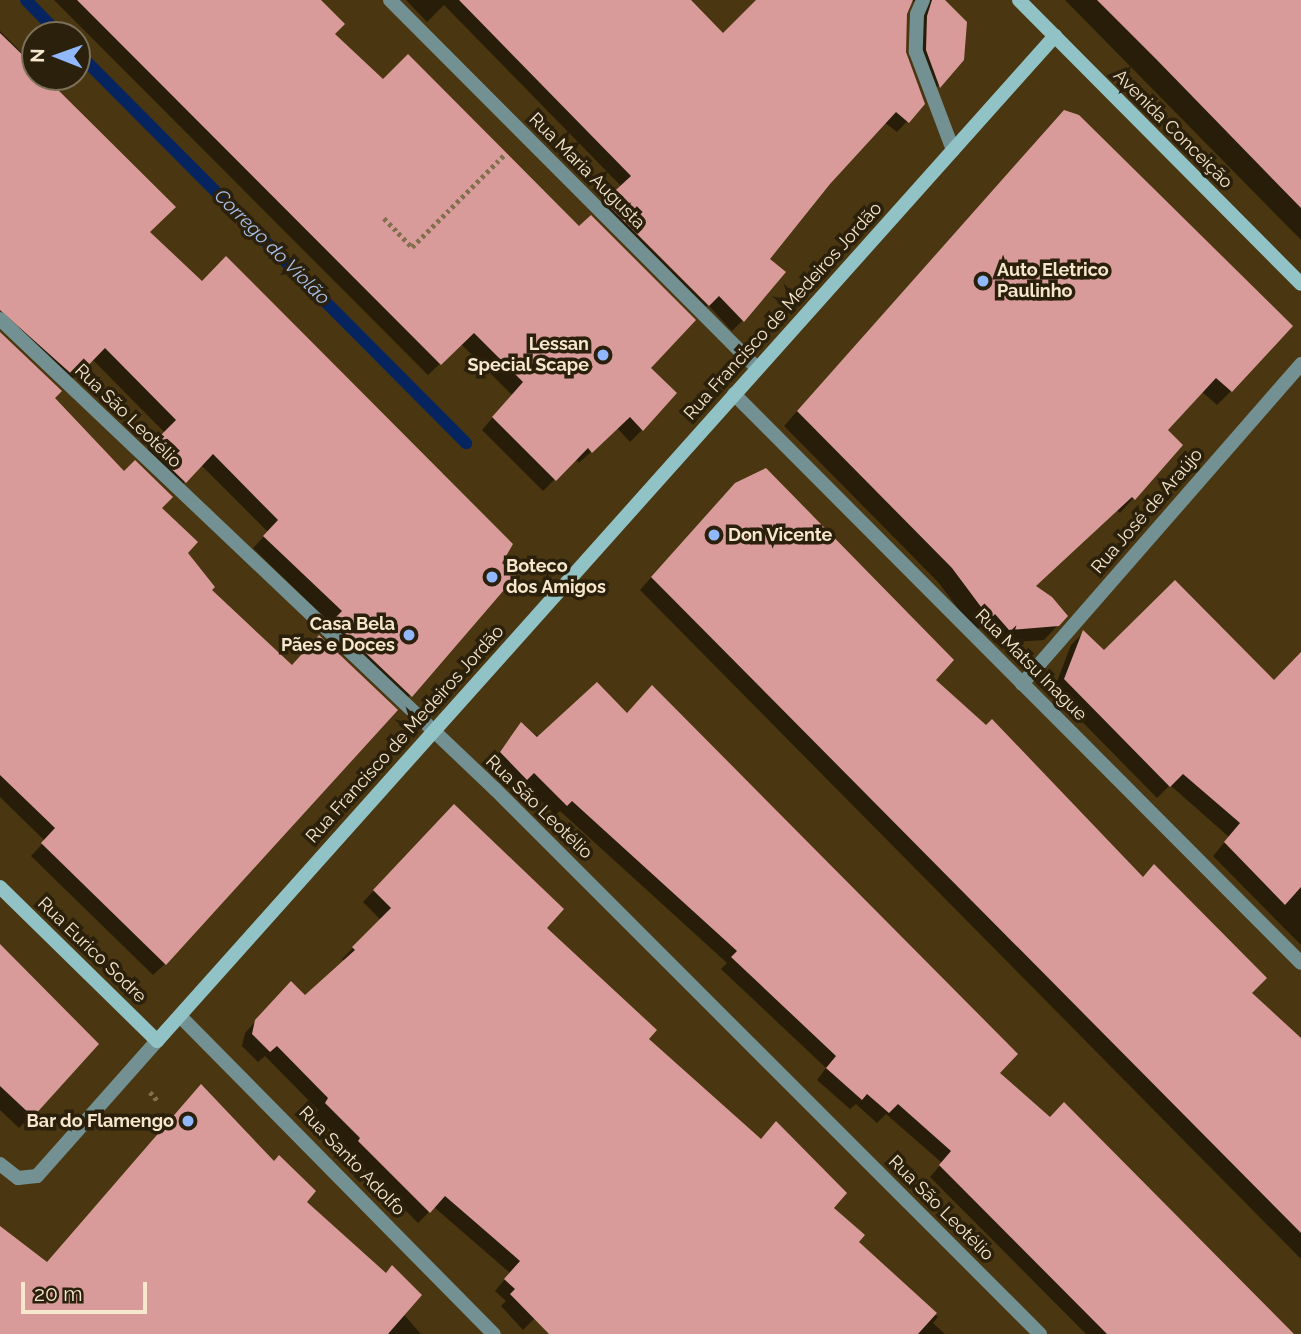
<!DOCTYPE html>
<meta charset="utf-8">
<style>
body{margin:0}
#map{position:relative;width:1301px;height:1334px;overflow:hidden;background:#4a3711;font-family:Raleway,sans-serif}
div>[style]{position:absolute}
.shadow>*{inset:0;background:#0007}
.stream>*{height:12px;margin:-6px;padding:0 6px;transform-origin:6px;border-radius:6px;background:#052460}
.building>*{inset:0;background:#d99b99}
.path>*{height:4.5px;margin-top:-2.25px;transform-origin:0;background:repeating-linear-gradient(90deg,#816f4d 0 3.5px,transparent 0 7px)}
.lane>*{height:14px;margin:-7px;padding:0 7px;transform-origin:7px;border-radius:7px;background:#739193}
.street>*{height:14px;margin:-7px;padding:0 7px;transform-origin:7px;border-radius:7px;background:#739193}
.secondary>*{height:14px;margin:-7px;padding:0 7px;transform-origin:7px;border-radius:7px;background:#91c2c5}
.dots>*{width:19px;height:19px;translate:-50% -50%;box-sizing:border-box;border:4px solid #2b200b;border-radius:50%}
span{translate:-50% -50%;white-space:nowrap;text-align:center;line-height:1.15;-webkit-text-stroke:7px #2b200b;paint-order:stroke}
.street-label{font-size:18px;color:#f6e7cd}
.poi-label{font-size:18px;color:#f6e7cd;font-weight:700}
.left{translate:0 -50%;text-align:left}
.right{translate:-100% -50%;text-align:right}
.water-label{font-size:19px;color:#a7c0ec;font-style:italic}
.north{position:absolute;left:21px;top:21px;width:70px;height:70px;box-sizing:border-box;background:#2b200b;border:2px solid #7c7059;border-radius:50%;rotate:271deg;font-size:19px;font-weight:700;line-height:28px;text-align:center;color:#f6e7cd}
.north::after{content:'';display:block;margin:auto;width:24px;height:32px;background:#91b8fd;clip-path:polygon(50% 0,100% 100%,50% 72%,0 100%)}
.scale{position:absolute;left:21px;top:1282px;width:126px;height:32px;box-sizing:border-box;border:4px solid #f6e7cd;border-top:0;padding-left:9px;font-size:21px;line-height:24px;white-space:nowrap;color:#f6e7cd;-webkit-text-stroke:5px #2b200b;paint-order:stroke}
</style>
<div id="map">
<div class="shadow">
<div style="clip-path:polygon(54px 0,319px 0,333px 34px,648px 368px,642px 430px,630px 442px,617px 428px,579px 463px,575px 459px,543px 491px,482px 430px,512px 395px,461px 344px,428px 375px)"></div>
<div style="clip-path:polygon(406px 0,689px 0,723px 35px,758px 0,942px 0,963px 59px,929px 96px,915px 1px,911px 2px,906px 13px,905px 53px,923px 104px,897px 132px,884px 122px,829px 183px,768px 259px,743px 320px,732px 331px,708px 305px,697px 315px,595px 213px,622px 187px,444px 5px,427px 22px)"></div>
<div style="clip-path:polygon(1065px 0,1301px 0,1301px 240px)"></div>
<div style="clip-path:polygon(0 31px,35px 66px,35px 77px,45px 77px,173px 207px,148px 232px,410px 695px,399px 707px,322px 634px,331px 624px,253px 548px,268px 532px,201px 465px,174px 493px,138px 459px,165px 433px,92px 359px,63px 388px,9px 336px,30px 315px,0 284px)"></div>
<div style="clip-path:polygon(1050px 126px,1231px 391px,1217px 405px,1201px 391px,1165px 430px,1181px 445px,1120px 513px,1117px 510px,1034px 587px,1058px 625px,1044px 640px,995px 643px,980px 627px,975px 631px,938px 582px,784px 426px)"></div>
<div style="clip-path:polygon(0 346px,160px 508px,210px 590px,165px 964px,153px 975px,31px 856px,45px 841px,0 797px)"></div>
<div style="clip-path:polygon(723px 497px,933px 680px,1249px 993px,1301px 1053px,1301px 1259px,640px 590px)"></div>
<div style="clip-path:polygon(1083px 633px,1104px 653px,1274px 682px,1301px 655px,1301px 945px,1213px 856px,1229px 837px,1170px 785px,1157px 798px,1053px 692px,1071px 645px)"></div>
<div style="clip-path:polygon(521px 724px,998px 1073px,1293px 1334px,1086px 1334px,930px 1177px,942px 1163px,886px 1114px,877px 1123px,856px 1104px,850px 1109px,817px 1080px,826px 1068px,721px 969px,727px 963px,560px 811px,555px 815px,522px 782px,515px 789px,490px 764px)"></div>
<div style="clip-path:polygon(443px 817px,646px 1039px,831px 1208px,856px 1242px,938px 1317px,933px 1323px,945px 1334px,554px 1334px,536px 1317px,523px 1330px,501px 1306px,506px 1301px,495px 1291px,510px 1273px,434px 1207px,418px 1223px,348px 1153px,351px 1150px,315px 1115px,318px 1110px,265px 1056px,258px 1062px,242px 1046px,245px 1033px,280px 994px,305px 997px,345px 962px,342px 959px,381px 920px,363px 902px)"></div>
<div style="clip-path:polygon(0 947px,32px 1115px,19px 1128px,0 1110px)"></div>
<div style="clip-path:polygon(305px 1202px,421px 1334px,0 1334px,0 1229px,46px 1264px)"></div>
</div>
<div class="stream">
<div style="left:26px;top:0;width:49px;rotate:45.8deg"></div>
<div style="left:77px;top:52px;width:552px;rotate:45.15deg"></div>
</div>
<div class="building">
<div style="clip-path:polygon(77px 0,321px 0,345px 24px,335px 34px,383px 79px,408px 54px,579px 226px,591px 215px,696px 320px,651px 368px,677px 393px,643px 431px,630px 417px,592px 453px,588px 448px,556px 481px,492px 417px,523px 382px,474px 333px,441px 365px)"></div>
<div style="clip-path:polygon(459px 0,691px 0,723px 33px,756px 0,913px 0,907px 14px,906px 52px,925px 104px,909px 123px,896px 112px,830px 184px,770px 259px,786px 272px,744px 322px,719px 296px,709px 306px,604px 201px,631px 176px)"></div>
<div style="clip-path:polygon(932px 0,945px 0,967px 22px,964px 60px,940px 88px,926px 50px,927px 16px)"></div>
<div style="clip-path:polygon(1097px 0,1301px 0,1301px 208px,1157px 60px)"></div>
<div style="clip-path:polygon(0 33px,35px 67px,35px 77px,45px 77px,176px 207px,150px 232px,202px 281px,226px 256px,513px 544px,502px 563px,516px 576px,412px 697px,332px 621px,342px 611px,263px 536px,278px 520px,213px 454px,186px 483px,149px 447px,176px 420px,105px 348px,76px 378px,0 310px)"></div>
<div style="clip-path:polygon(1064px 110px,1079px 115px,1293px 326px,1232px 392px,1216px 378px,1168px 430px,1183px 445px,1135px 500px,1132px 497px,1036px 586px,1052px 597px,1068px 616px,1059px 626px,1009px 630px,995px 614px,990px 619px,952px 568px,797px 411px)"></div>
<div style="clip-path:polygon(0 332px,62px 391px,55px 398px,124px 471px,135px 460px,173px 497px,162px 508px,198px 542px,188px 553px,215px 587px,212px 590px,292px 665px,319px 635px,398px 710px,166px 965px,41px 843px,55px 828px,0 775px)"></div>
<div style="clip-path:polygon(766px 468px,954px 660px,936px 680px,986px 725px,992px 719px,1143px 877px,1154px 864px,1267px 978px,1252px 993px,1301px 1038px,1301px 1233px,651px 577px,735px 483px)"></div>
<div style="clip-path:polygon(1175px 580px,1274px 680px,1301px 652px,1301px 887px,1285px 905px,1224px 842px,1240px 823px,1183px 774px,1170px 787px,1064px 679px,1083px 630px,1104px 650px)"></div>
<div style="clip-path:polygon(597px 682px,627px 713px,652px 685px,1018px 1054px,1000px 1073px,1050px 1117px,1064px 1102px,1294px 1334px,1107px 1334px,939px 1165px,951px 1151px,898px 1104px,889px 1113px,867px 1094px,862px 1100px,826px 1068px,836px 1056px,731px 957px,737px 951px,572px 801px,567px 806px,534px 773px,527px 780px,500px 752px,521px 722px,537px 737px)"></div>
<div style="clip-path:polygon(454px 804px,564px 909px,547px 928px,657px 1030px,649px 1039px,761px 1139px,776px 1121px,847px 1193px,834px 1208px,865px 1235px,859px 1242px,937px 1313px,918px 1334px,549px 1334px,510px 1294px,515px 1289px,504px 1279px,520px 1261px,445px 1196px,430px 1213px,358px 1141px,360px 1138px,325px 1103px,328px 1098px,277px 1046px,270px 1052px,252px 1034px,255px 1020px,291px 981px,305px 995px,355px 950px,352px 947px,391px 908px,373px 890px)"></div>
<div style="clip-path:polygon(0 944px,99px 1044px,33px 1117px,0 1086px)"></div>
<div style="clip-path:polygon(201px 1084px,274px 1161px,279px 1155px,316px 1191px,307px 1202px,386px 1273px,392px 1265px,422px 1295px,388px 1334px,0 1334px,0 1226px,47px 1262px)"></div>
</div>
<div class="path">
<div style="left:384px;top:218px;width:40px;rotate:46deg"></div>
<div style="left:412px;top:247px;width:130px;rotate:-45deg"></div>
<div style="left:150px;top:1092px;width:11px;rotate:49deg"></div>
</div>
<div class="lane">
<div style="left:923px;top:0;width:15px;rotate:113deg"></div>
<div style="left:917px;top:14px;width:38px;rotate:92deg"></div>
<div style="left:916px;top:52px;width:105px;rotate:69.3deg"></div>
</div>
<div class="street">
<div style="left:390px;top:0;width:520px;rotate:45.08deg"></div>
<div style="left:0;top:319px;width:683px;rotate:43.52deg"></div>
<div style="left:495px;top:789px;width:771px;rotate:45deg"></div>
<div style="left:734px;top:394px;width:803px;rotate:45.1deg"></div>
<div style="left:1022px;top:684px;width:425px;rotate:-48.9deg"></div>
<div style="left:180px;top:1016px;width:447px;rotate:45.4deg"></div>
<div style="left:0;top:1164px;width:23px;rotate:38deg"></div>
<div style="left:18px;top:1178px;width:19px;rotate:-6deg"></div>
<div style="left:37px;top:1176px;width:181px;rotate:-48.4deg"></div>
</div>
<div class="secondary">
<div style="left:1019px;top:0;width:400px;rotate:45.2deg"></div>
<div style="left:0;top:887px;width:220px;rotate:44.4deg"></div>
<div style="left:157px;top:1041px;width:1348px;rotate:-48.22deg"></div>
</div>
<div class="dots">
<div style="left:983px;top:281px;background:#91b8fd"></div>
<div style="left:603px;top:355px;background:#91b8fd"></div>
<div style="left:714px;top:535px;background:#91b8fd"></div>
<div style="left:492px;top:577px;background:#91b8fd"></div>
<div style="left:409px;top:635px;background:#91b8fd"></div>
<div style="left:188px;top:1121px;background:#91b8fd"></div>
</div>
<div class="street-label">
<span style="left:1173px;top:129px;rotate:45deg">Avenida Conceição</span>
<span style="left:587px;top:171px;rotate:45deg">Rua Maria Augusta</span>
<span style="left:783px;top:311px;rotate:-48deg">Rua Francisco de Medeiros Jordão</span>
<span style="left:128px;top:416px;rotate:44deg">Rua São Leotélio</span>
<span style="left:1147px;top:511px;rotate:-49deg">Rua José de Araújo</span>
<span style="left:1031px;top:665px;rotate:45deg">Rua Matsu Inague</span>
<span style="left:405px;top:734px;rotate:-48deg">Rua Francisco de Medeiros Jordão</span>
<span style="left:539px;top:807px;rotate:44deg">Rua São Leotélio</span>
<span style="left:92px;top:950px;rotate:44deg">Rua Eurico Sodre</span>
<span style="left:352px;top:1161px;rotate:46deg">Rua Santo Adolfo</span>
<span style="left:941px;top:1208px;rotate:45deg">Rua São Leotélio</span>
</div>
<div class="poi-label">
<span class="left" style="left:997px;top:281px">Auto Eletrico<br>Paulinho</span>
<span class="right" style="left:589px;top:355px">Lessan<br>Special Scape</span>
<span class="left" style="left:728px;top:535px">Don Vicente</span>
<span class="left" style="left:506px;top:577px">Boteco<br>dos Amigos</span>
<span class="right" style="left:395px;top:635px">Casa Bela<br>Pães e Doces</span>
<span class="right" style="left:174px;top:1121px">Bar do Flamengo</span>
</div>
<div class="water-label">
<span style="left:272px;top:247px;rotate:45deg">Corrego do Violão</span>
</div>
<div class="north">N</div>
<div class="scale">20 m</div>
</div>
